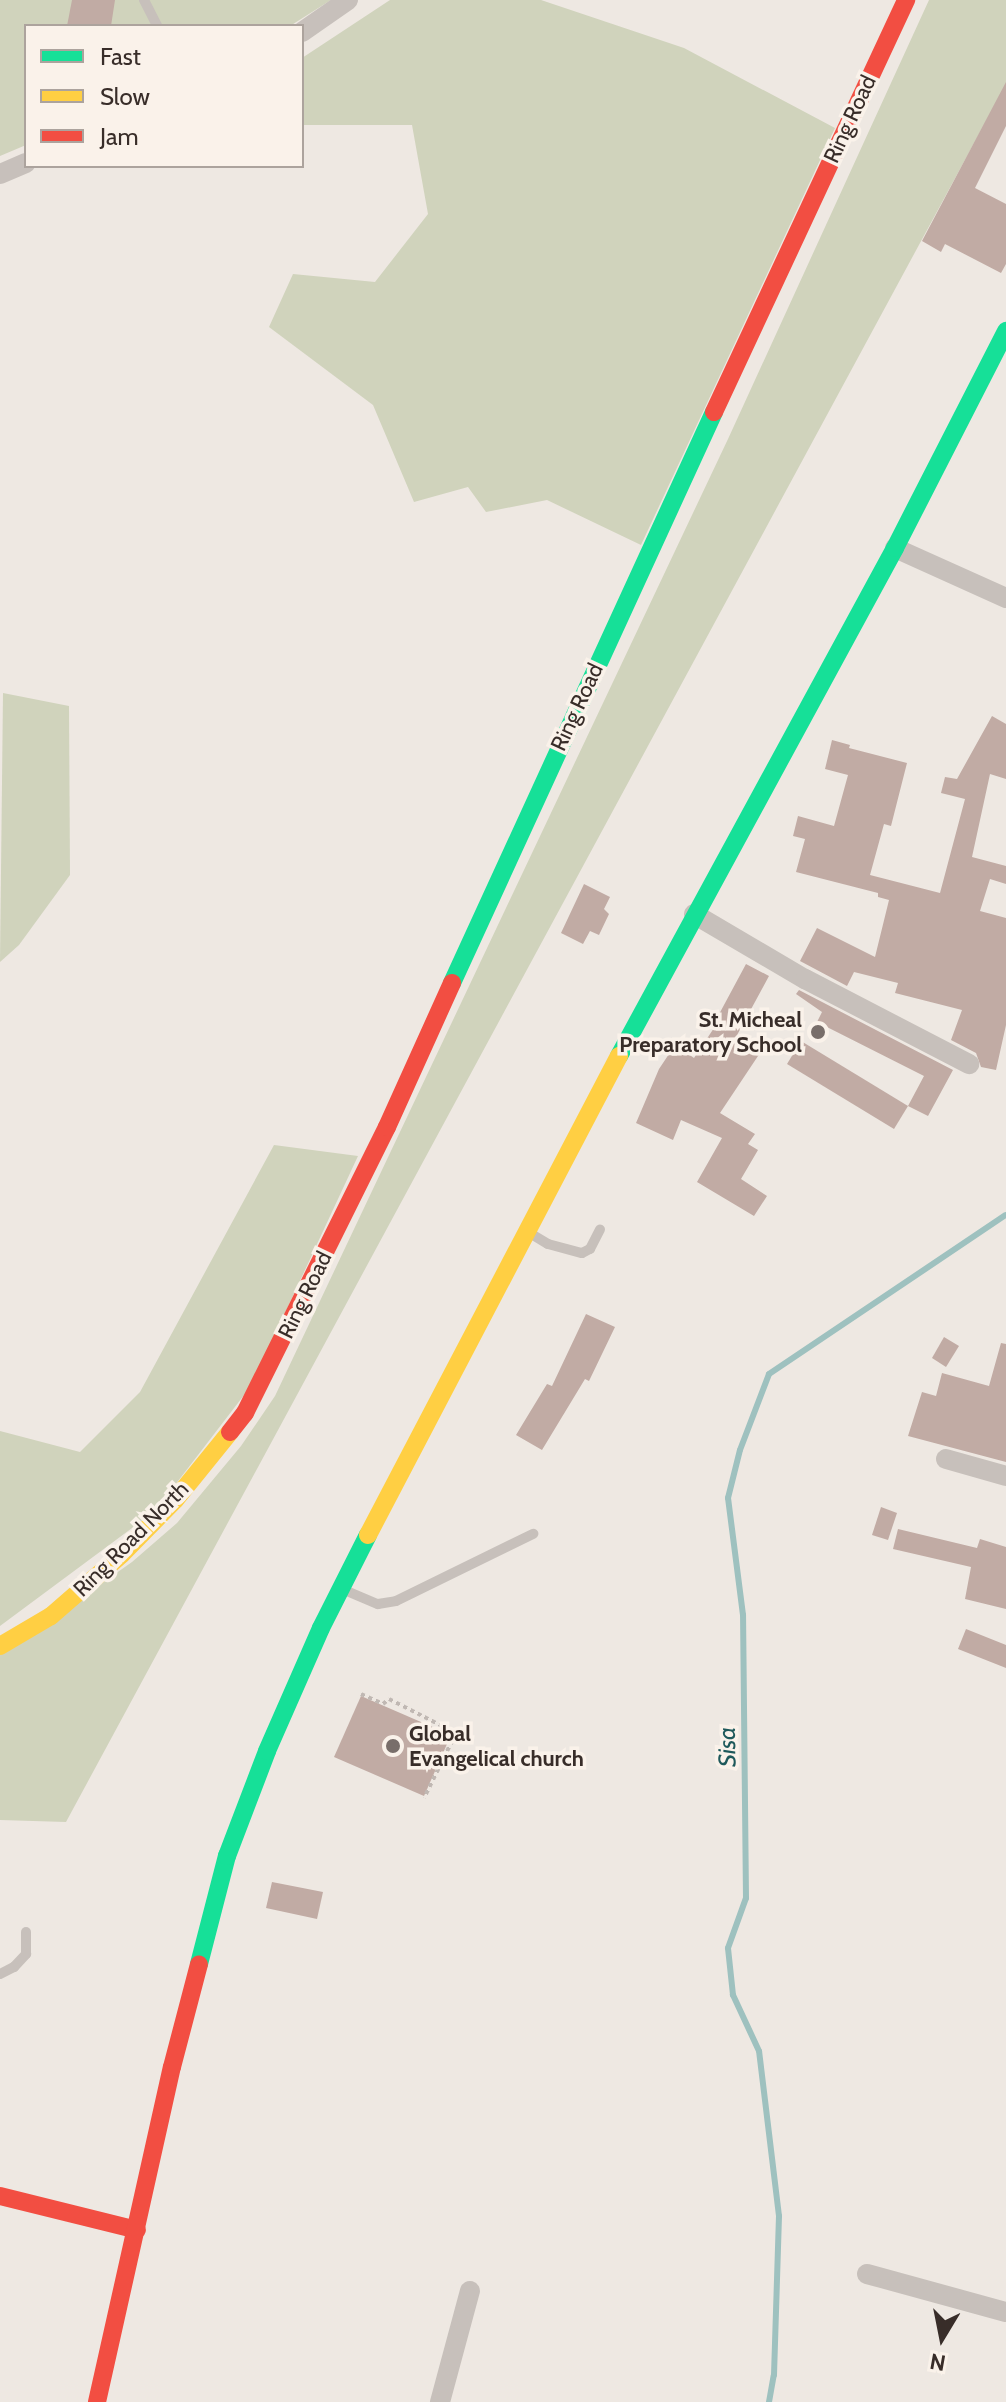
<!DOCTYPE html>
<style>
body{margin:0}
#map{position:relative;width:1006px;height:2402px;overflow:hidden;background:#eee8e2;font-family:Cabin,sans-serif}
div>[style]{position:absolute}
.green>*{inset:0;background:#d0d3bc}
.stream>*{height:6px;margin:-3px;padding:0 3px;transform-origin:3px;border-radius:3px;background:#9ec1bf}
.building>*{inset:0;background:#c1aba4}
.path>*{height:4px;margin-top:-2px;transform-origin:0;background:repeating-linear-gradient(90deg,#c0b8b3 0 4px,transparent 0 8px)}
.lane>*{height:10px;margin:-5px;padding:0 5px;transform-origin:5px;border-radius:5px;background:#c7c0bb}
.street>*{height:20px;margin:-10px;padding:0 10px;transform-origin:10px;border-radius:10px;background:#c7c0bb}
.fast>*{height:18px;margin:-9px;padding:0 9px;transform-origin:9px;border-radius:9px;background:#16e098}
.slow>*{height:18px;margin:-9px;padding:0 9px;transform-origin:9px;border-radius:9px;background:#ffcf43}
.jam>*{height:18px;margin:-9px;padding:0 9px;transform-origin:9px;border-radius:9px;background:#f24e42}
.dots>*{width:22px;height:22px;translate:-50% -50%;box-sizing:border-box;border:4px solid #faf2ea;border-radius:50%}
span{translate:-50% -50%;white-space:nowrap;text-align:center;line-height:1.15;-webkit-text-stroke:7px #faf2ea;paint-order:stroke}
.street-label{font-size:22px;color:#382d29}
.poi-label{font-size:22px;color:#382d29;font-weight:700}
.right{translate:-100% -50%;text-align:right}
.left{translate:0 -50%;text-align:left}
.water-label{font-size:24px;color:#1e595b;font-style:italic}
.legend{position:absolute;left:24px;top:24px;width:280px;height:144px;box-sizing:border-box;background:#faf2ea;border:2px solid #aca39d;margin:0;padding:10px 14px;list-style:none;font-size:24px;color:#382d29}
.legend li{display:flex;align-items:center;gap:16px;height:40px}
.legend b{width:40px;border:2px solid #aca39d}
.north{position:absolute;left:902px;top:2298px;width:80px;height:80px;-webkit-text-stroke:6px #faf2ea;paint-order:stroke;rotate:190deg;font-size:22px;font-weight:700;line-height:32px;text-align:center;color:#382d29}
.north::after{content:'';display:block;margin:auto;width:28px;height:36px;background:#382d29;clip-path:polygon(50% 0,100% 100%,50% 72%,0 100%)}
</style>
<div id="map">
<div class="green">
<div style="clip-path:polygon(0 0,331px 0,290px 26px,26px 26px,26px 145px,0 156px)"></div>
<div style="clip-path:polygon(390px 0,541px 0,684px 48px,835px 128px,641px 545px,547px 500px,486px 512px,468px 487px,414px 502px,373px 405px,269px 327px,293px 274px,375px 282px,428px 214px,412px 125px,302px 125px,302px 58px)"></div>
<div style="clip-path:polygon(929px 0,1006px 0,1006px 84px,66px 1822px,0 1820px,0 1655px,132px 1562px,177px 1523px,241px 1446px,275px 1396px,728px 439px)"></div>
<div style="clip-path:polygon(3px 693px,69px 706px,70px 875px,19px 945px,0 962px)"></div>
<div style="clip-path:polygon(274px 1145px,358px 1156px,251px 1386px,155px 1511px,0 1626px,0 1431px,80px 1452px,140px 1392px)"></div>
</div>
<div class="stream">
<div style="left:769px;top:2402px;width:27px;rotate:-80deg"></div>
<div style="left:774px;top:2375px;width:159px;rotate:-88.2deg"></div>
<div style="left:779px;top:2216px;width:166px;rotate:-96.9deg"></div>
<div style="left:759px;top:2051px;width:62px;rotate:-114.9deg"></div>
<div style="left:733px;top:1995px;width:47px;rotate:-96.1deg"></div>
<div style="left:728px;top:1948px;width:53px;rotate:-70.2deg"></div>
<div style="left:746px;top:1898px;width:283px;rotate:-90.6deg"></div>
<div style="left:743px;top:1615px;width:118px;rotate:-97.3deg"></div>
<div style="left:728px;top:1498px;width:49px;rotate:-76deg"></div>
<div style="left:740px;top:1450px;width:81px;rotate:-69.1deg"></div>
<div style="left:769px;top:1374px;width:285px;rotate:-33.9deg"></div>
</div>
<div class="building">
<div style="clip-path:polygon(72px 0,115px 0,111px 26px,67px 26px)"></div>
<div style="clip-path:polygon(1006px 82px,1006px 126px,975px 188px,1006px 204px,1006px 264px,1001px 273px,945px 244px,941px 252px,922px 241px)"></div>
<div style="clip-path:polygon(992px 716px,1006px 724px,1006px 779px,990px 774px,972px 857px,1006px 866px,1006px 884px,990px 879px,980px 911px,1006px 918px,1006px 1025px,996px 1070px,981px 1067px,976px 1053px,951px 1040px,962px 1010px,895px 993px,898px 983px,854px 972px,847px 986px,800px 961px,817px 928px,875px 957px,889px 900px,878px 897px,878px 893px,796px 872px,805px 839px,793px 836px,798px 816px,834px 826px,848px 775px,825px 769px,832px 740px,850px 745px,849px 748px,907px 763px,891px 826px,884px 824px,870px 875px,940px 893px,965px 799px,941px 793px,945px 777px,957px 779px)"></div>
<div style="clip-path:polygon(584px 884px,610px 897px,604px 909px,609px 914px,599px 935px,590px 931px,583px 944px,561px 933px)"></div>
<div style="clip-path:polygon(746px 964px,769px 976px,736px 1037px,760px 1053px,720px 1113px,755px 1134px,748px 1144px,758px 1150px,741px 1179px,767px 1196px,754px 1216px,697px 1182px,722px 1138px,681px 1120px,673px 1140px,636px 1123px,659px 1069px,675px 1045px,694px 1058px,720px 1019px,717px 1018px)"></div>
<div style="clip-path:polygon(799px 990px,953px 1070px,928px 1116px,908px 1106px,924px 1076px,817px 1022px,822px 1012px,796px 994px)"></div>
<div style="clip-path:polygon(801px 1041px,908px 1106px,894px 1129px,787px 1064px)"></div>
<div style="clip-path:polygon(586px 1314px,615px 1327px,589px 1381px,585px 1379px,542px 1450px,516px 1435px,547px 1384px,552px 1386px)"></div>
<div style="clip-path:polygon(944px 1337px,959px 1346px,946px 1367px,932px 1358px)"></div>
<div style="clip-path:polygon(1001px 1343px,1006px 1344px,1006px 1462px,908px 1436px,922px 1392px,936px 1396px,942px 1373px,989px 1386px)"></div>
<div style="clip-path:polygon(881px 1507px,897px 1513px,888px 1540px,872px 1535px)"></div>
<div style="clip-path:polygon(898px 1529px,977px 1548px,980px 1539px,1006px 1547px,1006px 1609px,965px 1599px,971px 1567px,893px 1549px)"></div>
<div style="clip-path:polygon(966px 1629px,1006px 1645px,1006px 1668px,958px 1649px)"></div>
<div style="clip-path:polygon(361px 1696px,451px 1735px,424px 1796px,334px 1757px)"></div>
<div style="clip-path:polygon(272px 1882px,323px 1892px,317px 1919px,266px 1908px)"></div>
</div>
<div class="path">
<div style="left:361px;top:1694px;width:24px;rotate:24deg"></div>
<div style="left:383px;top:1704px;width:8px;rotate:-40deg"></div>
<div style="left:389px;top:1699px;width:75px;rotate:26.9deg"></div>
<div style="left:456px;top:1733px;width:72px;rotate:116.2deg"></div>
</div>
<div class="lane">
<div style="left:144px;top:0;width:29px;rotate:63deg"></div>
<div style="left:528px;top:1232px;width:23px;rotate:31deg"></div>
<div style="left:548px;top:1244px;width:35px;rotate:15deg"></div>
<div style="left:582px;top:1253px;width:9px;rotate:-27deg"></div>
<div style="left:590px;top:1249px;width:22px;rotate:-63deg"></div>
<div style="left:342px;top:1589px;width:39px;rotate:23deg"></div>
<div style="left:378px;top:1604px;width:18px;rotate:-9deg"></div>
<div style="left:396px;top:1601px;width:153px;rotate:-26.1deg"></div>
<div style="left:0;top:1974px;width:16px;rotate:-27deg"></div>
<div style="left:14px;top:1967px;width:18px;rotate:-47deg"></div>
<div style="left:26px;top:1954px;width:22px;rotate:-90deg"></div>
</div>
<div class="street">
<div style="left:302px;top:32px;width:56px;rotate:-34.8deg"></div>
<div style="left:0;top:174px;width:28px;rotate:-23deg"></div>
<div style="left:895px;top:548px;width:122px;rotate:24.2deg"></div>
<div style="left:694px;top:914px;width:129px;rotate:30.4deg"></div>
<div style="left:805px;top:979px;width:185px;rotate:27.4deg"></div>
<div style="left:946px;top:1459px;width:62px;rotate:15.8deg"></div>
<div style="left:867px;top:2274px;width:144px;rotate:15.3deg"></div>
<div style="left:440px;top:2402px;width:115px;rotate:-74.9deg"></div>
</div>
<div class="fast">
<div style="left:452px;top:983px;width:628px;rotate:-65.35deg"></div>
<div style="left:619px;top:1056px;width:578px;rotate:-61.48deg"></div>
<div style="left:895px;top:548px;width:244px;rotate:-62.9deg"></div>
<div style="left:199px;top:1964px;width:112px;rotate:-75.5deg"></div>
<div style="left:227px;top:1856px;width:112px;rotate:-69.1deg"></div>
<div style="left:267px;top:1751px;width:134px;rotate:-66.3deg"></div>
<div style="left:321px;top:1628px;width:104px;rotate:-63.2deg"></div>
</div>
<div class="slow">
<div style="left:368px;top:1535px;width:541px;rotate:-62.35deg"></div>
<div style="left:0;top:1646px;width:59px;rotate:-30.5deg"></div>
<div style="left:51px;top:1616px;width:94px;rotate:-41.1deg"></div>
<div style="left:122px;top:1554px;width:76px;rotate:-45.5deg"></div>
<div style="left:175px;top:1500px;width:87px;rotate:-51deg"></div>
</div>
<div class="jam">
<div style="left:714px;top:412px;width:455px;rotate:-65deg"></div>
<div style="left:230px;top:1432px;width:24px;rotate:-52deg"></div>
<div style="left:245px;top:1413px;width:319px;rotate:-63.6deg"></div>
<div style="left:387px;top:1127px;width:158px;rotate:-65.7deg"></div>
<div style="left:0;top:2196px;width:141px;rotate:13.9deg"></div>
<div style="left:97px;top:2402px;width:343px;rotate:-77.4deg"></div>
<div style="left:172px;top:2067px;width:106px;rotate:-75.3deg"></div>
</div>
<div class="dots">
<div style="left:818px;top:1032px;background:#786e6a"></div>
<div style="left:393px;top:1746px;background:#786e6a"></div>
</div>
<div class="street-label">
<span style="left:850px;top:119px;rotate:-65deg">Ring Road</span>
<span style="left:577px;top:707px;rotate:-65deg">Ring Road</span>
<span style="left:305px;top:1295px;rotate:-64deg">Ring Road</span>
<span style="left:131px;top:1539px;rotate:-45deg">Ring Road North</span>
</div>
<div class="poi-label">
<span class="right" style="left:802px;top:1032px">St. Micheal<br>Preparatory School</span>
<span class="left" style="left:409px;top:1746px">Global<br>Evangelical church</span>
</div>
<div class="water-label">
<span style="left:727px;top:1747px;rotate:-91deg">Sisa</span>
</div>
<ul class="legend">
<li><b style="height:10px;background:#16e098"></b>Fast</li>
<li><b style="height:10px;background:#ffcf43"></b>Slow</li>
<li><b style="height:10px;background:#f24e42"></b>Jam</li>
</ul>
<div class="north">N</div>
</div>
